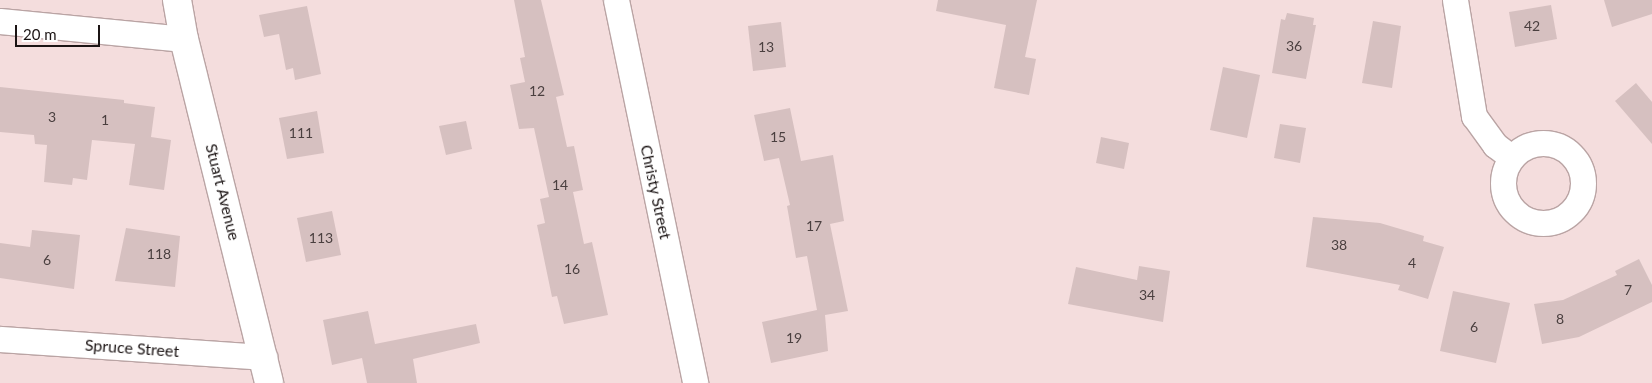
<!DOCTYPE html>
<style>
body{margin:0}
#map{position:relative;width:1652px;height:383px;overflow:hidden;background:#f4dddd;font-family:Lato,sans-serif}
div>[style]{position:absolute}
.building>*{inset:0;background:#d6c0c0}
.roads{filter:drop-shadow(1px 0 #baa4a4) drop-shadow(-1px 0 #baa4a4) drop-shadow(0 1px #baa4a4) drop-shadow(0 -1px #baa4a4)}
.minor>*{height:25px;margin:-12.5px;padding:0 12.5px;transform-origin:12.5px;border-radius:12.5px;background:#fff}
.minor>.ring{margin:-12.5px;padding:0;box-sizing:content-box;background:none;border:25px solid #fff;border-radius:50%}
.tertiary>*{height:28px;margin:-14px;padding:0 14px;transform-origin:14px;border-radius:14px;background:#fff}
span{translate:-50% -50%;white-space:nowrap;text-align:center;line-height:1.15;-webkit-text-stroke:4px #fff;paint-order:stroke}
.number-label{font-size:14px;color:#4a3f3f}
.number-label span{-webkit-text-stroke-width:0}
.street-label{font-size:16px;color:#1b1414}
.scale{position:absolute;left:15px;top:25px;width:85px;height:22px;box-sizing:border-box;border:2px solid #1b1414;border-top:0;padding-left:6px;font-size:15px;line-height:18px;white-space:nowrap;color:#1b1414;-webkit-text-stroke:4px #fff;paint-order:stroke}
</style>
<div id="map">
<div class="building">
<div style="clip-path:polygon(514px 0,541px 0,564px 95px,556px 97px,567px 147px,574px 146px,583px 190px,573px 192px,584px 244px,592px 242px,608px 315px,564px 324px,557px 296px,552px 297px,537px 225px,545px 223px,540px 199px,549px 197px,534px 128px,519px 129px,510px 85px,525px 82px,520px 58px,525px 57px)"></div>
<div style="clip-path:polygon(938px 0,1037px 0,1025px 57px,1036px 59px,1029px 95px,994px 88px,1006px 25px,936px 11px)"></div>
<div style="clip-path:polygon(1604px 0,1652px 0,1652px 14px,1612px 27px)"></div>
<div style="clip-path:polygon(1551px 5px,1557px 39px,1515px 47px,1509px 12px)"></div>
<div style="clip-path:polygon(307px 6px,321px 74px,295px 80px,293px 68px,286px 70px,279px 34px,264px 37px,259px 15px)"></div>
<div style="clip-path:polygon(1287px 13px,1314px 18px,1313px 25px,1316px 25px,1306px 79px,1272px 73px,1281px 19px,1285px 20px)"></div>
<div style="clip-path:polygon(1373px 21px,1401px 26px,1392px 88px,1362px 83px)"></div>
<div style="clip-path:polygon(781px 22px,786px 67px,753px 71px,748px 26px)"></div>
<div style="clip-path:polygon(1223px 67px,1260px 75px,1247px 138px,1210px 130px)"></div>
<div style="clip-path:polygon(1636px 83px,1652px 102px,1652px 144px,1615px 101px)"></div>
<div style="clip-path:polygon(0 87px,124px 100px,124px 103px,155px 107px,151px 137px,171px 140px,164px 190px,129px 185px,135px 144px,92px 140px,87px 180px,73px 178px,72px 185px,44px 182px,47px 145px,35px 144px,34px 135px,0 132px)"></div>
<div style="clip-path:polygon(790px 108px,801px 161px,833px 155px,844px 221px,830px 224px,848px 311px,825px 315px,828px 351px,771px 363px,762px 322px,817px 310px,807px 256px,796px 258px,787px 206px,790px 205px,779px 158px,764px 161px,754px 115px)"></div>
<div style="clip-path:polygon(317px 111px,324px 153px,287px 159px,279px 118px)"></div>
<div style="clip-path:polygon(466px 121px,472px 149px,446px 155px,439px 126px)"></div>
<div style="clip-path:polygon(1280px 124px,1306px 128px,1300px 163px,1274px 158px)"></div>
<div style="clip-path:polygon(1101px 137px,1129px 143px,1124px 169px,1096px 163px)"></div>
<div style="clip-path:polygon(332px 211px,341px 255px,306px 262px,297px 218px)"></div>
<div style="clip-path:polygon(1313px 217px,1380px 223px,1424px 236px,1423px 241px,1444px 247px,1428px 299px,1398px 290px,1400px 285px,1306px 267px)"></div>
<div style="clip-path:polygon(126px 228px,180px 236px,175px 287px,115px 281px)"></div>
<div style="clip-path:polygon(32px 230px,80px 235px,74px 289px,0 278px,0 243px,30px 247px)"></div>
<div style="clip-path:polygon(1639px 259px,1652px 285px,1652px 302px,1579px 337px,1542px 344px,1534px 304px,1563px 300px,1617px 275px,1615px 271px)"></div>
<div style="clip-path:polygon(1139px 266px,1170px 271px,1163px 322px,1068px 304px,1076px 267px,1137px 280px)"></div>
<div style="clip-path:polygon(1453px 291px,1510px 303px,1496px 363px,1440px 351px)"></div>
<div style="clip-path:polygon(368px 311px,375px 344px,476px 324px,480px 343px,413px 359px,417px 383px,367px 383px,362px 358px,332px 365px,323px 320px)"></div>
</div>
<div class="roads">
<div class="minor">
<div style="left:616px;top:0;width:391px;rotate:78.3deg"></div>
<div style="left:1455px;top:0;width:118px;rotate:80.7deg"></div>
<div style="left:1474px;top:116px;width:36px;rotate:54deg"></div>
<div style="left:1495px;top:145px;width:20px;rotate:37deg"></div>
<div style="left:0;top:21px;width:185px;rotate:5.6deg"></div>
<div class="ring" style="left:1503px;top:143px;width:55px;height:55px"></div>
<div style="left:0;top:339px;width:265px;rotate:3.9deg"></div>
</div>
<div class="tertiary">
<div style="left:177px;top:0;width:40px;rotate:80deg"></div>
<div style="left:184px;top:39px;width:354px;rotate:76.1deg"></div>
</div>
</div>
<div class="number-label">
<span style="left:1532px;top:26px">42</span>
<span style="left:1294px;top:46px">36</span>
<span style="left:766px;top:47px">13</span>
<span style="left:537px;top:91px">12</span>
<span style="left:52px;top:117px">3</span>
<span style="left:105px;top:120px">1</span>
<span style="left:301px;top:133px">111</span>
<span style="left:778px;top:137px">15</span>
<span style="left:560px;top:185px">14</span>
<span style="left:814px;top:226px">17</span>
<span style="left:321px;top:238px">113</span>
<span style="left:1339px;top:245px">38</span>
<span style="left:159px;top:254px">118</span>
<span style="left:47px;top:260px">6</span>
<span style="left:1412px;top:263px">4</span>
<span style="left:572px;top:269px">16</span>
<span style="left:1628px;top:290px">7</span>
<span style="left:1147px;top:295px">34</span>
<span style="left:1560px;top:319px">8</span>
<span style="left:1474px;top:327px">6</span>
<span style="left:794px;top:338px">19</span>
</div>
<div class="street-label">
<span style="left:223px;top:192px;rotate:76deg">Stuart Avenue</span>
<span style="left:656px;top:192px;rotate:78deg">Christy Street</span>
<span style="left:132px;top:348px;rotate:4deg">Spruce Street</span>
</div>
<div class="scale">20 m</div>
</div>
